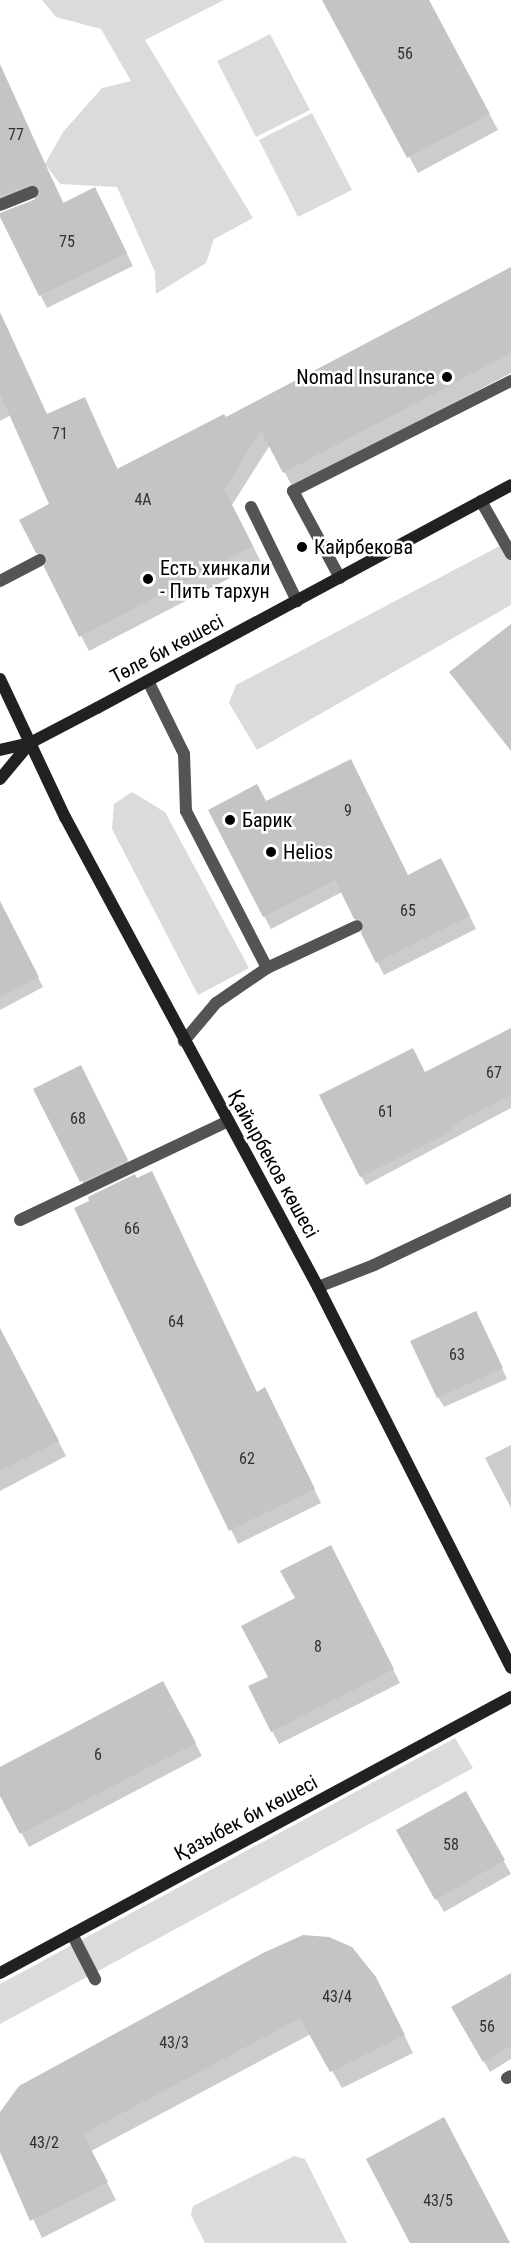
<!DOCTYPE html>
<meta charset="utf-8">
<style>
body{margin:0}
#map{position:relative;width:511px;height:2243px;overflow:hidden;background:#fff;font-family:"Roboto Condensed",sans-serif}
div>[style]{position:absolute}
.green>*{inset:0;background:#dbdbdb}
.shadow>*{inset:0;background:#0003}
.building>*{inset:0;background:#c4c4c4}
.lane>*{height:12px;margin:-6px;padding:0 6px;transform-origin:6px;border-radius:6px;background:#545454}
.secondary>*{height:12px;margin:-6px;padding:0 6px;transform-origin:6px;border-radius:6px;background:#212121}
.dots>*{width:16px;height:16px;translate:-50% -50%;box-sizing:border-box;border:3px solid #fff;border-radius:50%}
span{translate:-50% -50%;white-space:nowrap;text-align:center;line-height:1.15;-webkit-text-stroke:5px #fff;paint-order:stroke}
.number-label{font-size:16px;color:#313131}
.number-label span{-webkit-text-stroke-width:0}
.poi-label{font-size:20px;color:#000}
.right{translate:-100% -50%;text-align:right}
.left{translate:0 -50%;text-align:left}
.street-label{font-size:20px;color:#000}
</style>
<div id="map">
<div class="green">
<div style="clip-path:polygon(42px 0,224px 0,145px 40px,253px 218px,214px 239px,206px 263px,156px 294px,155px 272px,117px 187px,60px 184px,45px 164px,63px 132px,102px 88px,131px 81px,101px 29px,56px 17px)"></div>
<div style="clip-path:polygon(270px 34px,310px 110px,256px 137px,217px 61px)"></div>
<div style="clip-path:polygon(312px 113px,352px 190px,298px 217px,259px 140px)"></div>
<div style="clip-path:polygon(511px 540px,511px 605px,257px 750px,229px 703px,236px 685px)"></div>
<div style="clip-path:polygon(132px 792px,165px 812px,249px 968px,198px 995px,112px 829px,114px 804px)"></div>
<div style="clip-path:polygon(455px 1738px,473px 1768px,0 2024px,0 1984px)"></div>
<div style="clip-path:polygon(294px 2156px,305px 2159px,347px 2243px,205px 2243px,191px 2215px,193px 2206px)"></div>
</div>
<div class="shadow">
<div style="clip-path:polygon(324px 0,428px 0,498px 130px,418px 173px)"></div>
<div style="clip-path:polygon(17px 105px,64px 204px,102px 202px,133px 266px,47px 308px,8px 231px,36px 197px,4px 210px,0 202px,0 113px)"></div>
<div style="clip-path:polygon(511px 269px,511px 373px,293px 488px,270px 445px,232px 505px,261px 562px,89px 651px,37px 552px,51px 505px,11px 415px,0 421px,0 344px,11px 339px,47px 416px,84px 399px,118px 470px,226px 419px)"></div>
<div style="clip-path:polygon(266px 802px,408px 876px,448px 873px,476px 929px,384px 975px,342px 892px,271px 929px,264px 916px)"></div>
<div style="clip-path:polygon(0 903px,43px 987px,0 1010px)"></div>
<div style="clip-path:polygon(511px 1030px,511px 1108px,366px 1185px,361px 1176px,425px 1074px)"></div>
<div style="clip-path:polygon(86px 1077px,132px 1170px,87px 1191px,36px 1090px)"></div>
<div style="clip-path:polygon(76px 1209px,257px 1393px,272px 1403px,321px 1503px,238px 1544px)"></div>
<div style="clip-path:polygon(481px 1323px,507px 1379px,444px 1407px,438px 1397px)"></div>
<div style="clip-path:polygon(0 1329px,66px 1456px,0 1491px)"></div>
<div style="clip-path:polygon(511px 1445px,511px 1508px,485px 1458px)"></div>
<div style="clip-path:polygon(338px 1560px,400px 1683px,279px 1744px,272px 1731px,270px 1677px,297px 1599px)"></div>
<div style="clip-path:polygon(170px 1696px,202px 1756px,29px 1847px,0 1793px,0 1769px)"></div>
<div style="clip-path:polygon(466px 1793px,511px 1874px,444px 1912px,398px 1831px)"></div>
<div style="clip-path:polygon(511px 1975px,511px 2059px,490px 2072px,453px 2007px)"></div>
<div style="clip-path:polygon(385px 1996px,413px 2053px,342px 2088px,311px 2034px,91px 2151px,116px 2200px,42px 2238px,0 2147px,0 2115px,20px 2087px)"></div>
</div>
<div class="building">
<div style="clip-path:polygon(322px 0,429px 0,490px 114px,407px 158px)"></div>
<div style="clip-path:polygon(0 64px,63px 203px,95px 187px,127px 253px,39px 296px,0 217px,0 213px,36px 199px,40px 193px,33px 184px,0 196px)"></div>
<div style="clip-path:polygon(511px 267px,511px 353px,283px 473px,261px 431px,224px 489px,253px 546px,79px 637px,44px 567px,48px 557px,36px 553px,19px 520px,49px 504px,0 394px,0 312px,47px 414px,85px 397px,117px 469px,224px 414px,226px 417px)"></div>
<div style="clip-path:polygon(511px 624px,511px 751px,449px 672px)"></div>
<div style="clip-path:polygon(351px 759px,408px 875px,441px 858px,470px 916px,376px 963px,361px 933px,364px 922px,354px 919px,335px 880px,263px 917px,208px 810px,257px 784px,266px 801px)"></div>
<div style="clip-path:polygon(0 901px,39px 977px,0 997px)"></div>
<div style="clip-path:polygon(511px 1028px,511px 1095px,451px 1125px,454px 1130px,360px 1177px,319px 1095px,413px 1048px,425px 1072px)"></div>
<div style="clip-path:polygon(81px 1065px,128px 1160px,80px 1182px,33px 1089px)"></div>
<div style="clip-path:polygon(152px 1171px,257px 1392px,265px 1387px,315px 1489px,229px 1531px,74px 1208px,89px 1201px,88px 1197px,135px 1174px,137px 1178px)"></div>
<div style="clip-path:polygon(476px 1311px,503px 1368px,437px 1398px,410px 1341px)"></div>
<div style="clip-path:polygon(0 1328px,59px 1441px,0 1471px)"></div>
<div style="clip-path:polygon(331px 1545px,394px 1669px,271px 1732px,248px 1686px,268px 1677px,241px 1626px,295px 1598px,280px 1571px)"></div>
<div style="clip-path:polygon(163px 1681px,196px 1743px,20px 1834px,0 1796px,0 1767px)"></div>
<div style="clip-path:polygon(466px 1791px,505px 1860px,435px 1900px,396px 1830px)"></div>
<div style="clip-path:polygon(303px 1935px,329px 1937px,352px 1947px,376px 1977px,405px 2035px,330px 2072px,300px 2018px,83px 2134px,108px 2182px,30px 2221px,0 2152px,0 2112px,19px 2086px,263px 1953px)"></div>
<div style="clip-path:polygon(511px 1973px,511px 2046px,483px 2062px,451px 2007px)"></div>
<div style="clip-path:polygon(444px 2117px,510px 2243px,410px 2243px,366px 2159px)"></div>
</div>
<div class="lane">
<div style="left:0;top:205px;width:35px;rotate:-22deg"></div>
<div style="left:481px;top:501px;width:61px;rotate:60.5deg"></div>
<div style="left:251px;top:507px;width:105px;rotate:63.9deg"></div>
<div style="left:340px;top:578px;width:99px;rotate:-118.4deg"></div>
<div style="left:293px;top:491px;width:244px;rotate:-26.8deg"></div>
<div style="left:0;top:581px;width:45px;rotate:-27.7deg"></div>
<div style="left:148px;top:681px;width:81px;rotate:63.7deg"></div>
<div style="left:184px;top:754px;width:57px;rotate:88deg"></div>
<div style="left:186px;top:811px;width:177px;rotate:62.7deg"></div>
<div style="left:267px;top:968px;width:62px;rotate:145.5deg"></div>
<div style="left:216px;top:1003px;width:50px;rotate:130.1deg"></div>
<div style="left:267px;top:968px;width:99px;rotate:-25deg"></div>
<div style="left:20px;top:1220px;width:228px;rotate:-25.4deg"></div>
<div style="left:318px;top:1287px;width:60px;rotate:-21.4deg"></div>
<div style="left:374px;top:1265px;width:152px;rotate:-25.4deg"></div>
<div style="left:72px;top:1934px;width:51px;rotate:62.9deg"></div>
<div style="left:507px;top:2078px;width:4px;rotate:-27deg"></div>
</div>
<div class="secondary">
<div style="left:0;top:679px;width:153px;rotate:64.8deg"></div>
<div style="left:65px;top:817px;width:534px;rotate:61.71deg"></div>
<div style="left:318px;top:1287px;width:427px;rotate:63.1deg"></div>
<div style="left:0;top:750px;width:31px;rotate:-13deg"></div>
<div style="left:30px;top:743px;width:76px;rotate:-27.6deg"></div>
<div style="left:97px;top:708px;width:470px;rotate:-28.3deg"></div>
<div style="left:0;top:779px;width:47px;rotate:-50.2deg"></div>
<div style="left:0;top:1973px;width:581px;rotate:-28.37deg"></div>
</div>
<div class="dots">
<div style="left:447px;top:377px;background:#000"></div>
<div style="left:302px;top:547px;background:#000"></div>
<div style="left:148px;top:579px;background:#000"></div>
<div style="left:230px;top:820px;background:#000"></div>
<div style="left:271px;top:852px;background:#000"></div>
</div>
<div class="number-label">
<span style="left:405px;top:54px">56</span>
<span style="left:16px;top:135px">77</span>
<span style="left:67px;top:242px">75</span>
<span style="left:60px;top:434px">71</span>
<span style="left:143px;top:500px">4А</span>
<span style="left:348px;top:811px">9</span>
<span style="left:408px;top:911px">65</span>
<span style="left:494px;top:1073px">67</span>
<span style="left:386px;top:1112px">61</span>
<span style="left:78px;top:1119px">68</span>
<span style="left:132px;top:1229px">66</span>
<span style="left:176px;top:1322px">64</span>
<span style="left:457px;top:1355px">63</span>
<span style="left:247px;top:1459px">62</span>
<span style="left:318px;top:1647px">8</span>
<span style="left:98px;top:1755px">6</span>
<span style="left:451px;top:1845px">58</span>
<span style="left:337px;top:1997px">43/4</span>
<span style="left:487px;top:2027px">56</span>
<span style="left:174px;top:2043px">43/3</span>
<span style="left:44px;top:2143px">43/2</span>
<span style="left:438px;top:2201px">43/5</span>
</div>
<div class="poi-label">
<span class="right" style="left:435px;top:377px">Nomad Insurance</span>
<span class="left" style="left:314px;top:547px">Кайрбекова</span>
<span class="left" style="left:160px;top:580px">Есть хинкали<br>- Пить тархун</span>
<span class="left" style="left:242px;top:820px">Барик</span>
<span class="left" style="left:283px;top:852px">Helios</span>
</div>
<div class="street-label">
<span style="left:167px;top:649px;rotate:-28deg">Төле би көшесі</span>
<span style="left:273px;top:1164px;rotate:61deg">Қайырбеков көшесі</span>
<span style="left:246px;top:1818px;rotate:-28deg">Қазыбек би көшесі</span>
</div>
</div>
